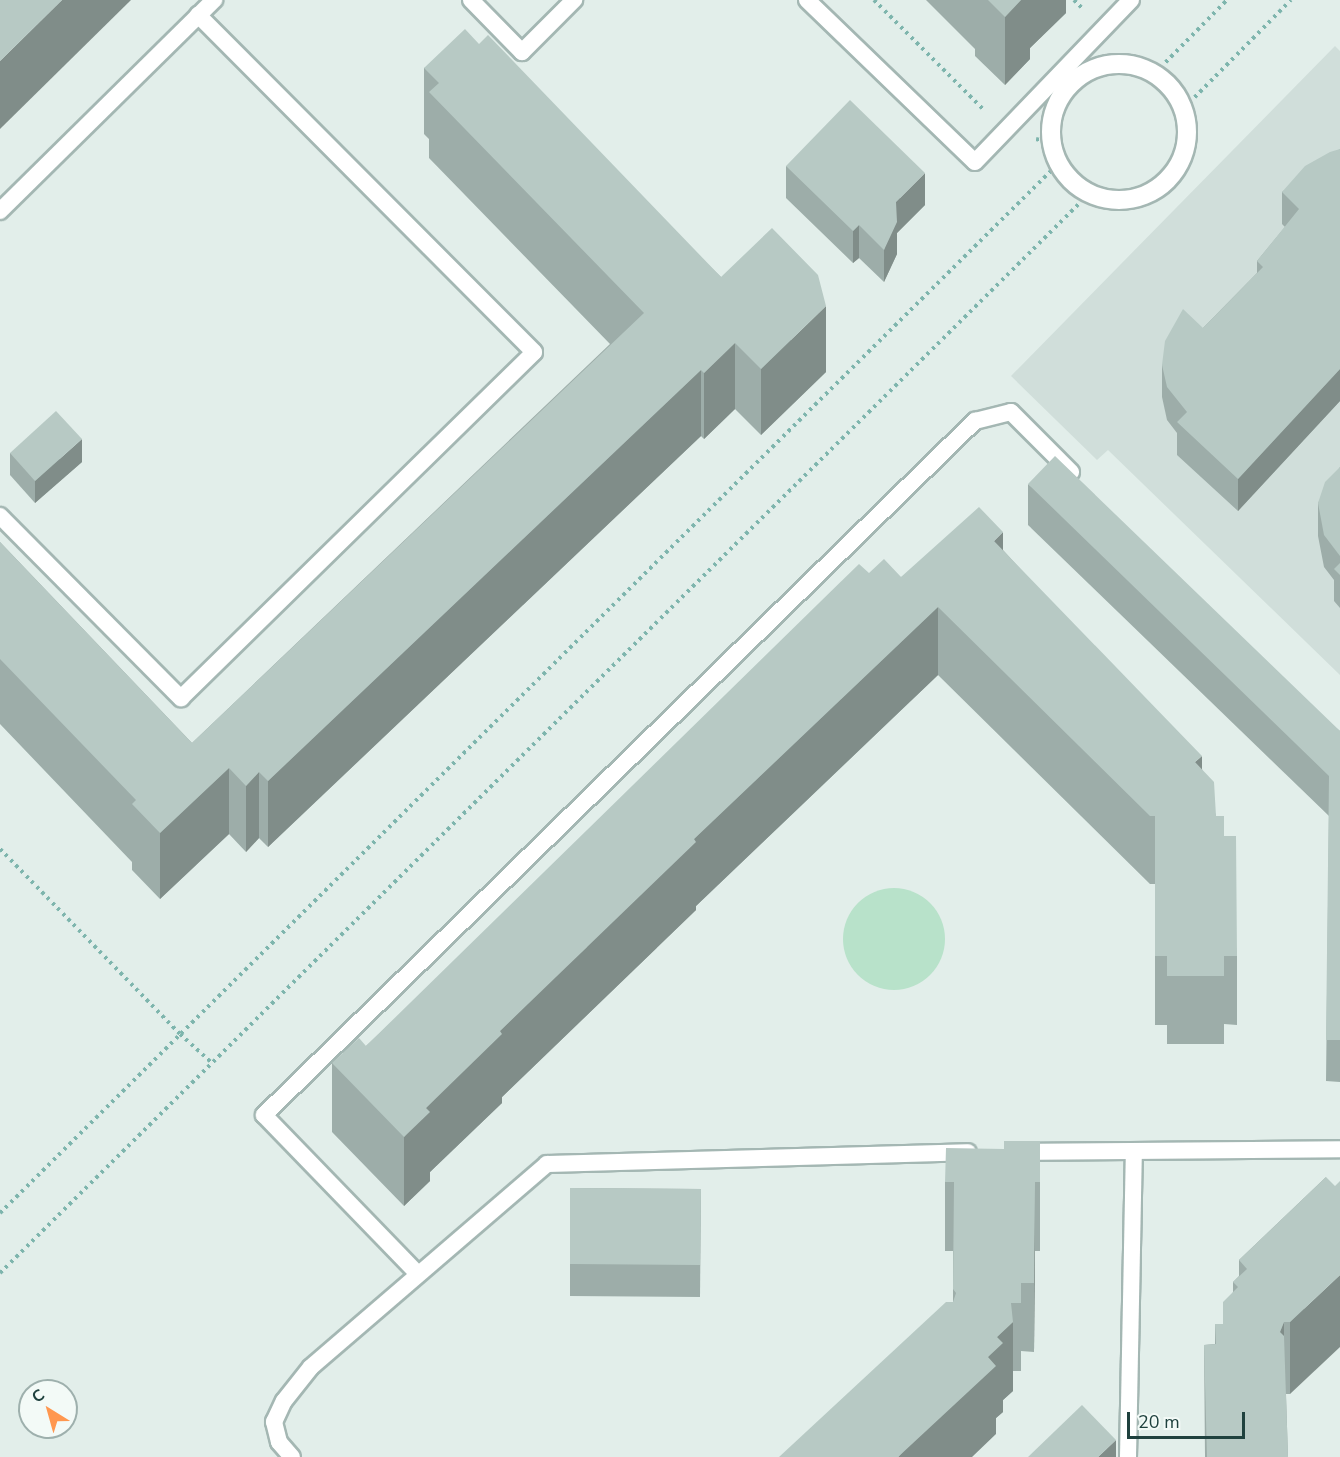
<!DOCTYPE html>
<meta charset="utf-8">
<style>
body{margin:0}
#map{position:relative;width:1340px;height:1457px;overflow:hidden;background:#e2eeea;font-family:"Nunito Sans",sans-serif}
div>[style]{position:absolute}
.built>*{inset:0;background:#d0deda}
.green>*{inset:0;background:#b8e2ca}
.round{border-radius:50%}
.path>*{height:4px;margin-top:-2px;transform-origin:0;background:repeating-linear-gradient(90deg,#7eb5ad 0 3px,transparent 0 7.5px)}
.roads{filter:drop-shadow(2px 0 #a4b7b3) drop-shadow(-2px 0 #a4b7b3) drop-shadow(0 2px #a4b7b3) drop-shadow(0 -2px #a4b7b3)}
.lane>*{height:16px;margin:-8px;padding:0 8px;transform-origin:8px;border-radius:8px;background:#fff}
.street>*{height:18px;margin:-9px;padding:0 9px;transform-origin:9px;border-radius:9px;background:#fff}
.street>.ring{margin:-9px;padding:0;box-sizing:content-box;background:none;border:18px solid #fff;border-radius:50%}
.wall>*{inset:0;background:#9dada9}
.shaded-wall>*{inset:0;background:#808d89}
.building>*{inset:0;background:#b7c9c4}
span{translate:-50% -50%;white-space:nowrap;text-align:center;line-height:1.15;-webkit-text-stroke:5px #f3faf7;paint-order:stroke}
.north{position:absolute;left:18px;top:1379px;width:60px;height:60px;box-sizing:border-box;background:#f3faf7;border:2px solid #9eb0ad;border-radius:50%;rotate:323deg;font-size:16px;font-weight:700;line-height:24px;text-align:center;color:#1f413e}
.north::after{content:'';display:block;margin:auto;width:21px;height:27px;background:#ff974f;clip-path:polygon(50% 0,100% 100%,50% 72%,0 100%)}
.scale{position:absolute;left:1127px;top:1412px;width:118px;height:27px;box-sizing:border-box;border:3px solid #1f413e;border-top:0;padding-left:8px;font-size:18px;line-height:21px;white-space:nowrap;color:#1f413e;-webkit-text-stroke:4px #f3faf7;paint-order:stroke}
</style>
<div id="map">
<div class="built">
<div style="clip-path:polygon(1335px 46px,1340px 51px,1340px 675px,1108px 450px,1097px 460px,1011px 376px)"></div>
</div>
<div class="green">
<div class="round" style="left:843px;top:888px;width:102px;height:102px"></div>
</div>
<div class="path">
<div style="left:874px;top:0;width:156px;rotate:45deg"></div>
<div style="left:1074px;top:0;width:14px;rotate:45deg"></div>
<div style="left:1155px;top:73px;width:103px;rotate:-45.4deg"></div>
<div style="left:1184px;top:108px;width:152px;rotate:-45.3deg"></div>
<div style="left:1036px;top:139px;width:16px;rotate:15deg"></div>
<div style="left:0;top:849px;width:258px;rotate:45.8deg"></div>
<div style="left:180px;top:1034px;width:43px;rotate:42.2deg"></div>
<div style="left:0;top:1213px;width:1490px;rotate:-44.76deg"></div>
<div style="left:0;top:1273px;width:1533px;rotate:-44.74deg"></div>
</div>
<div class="roads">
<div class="lane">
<div style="left:471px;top:0;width:73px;rotate:45.6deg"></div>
<div style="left:522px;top:52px;width:74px;rotate:-45deg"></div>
<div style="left:807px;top:0;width:233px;rotate:44deg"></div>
<div style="left:975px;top:162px;width:225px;rotate:-46.1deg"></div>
<div style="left:0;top:211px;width:301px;rotate:-44.6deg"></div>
<div style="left:0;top:516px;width:257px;rotate:45.2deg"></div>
<div style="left:181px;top:698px;width:494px;rotate:-44.4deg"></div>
<div style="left:534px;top:352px;width:476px;rotate:-134.9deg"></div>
<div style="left:1017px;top:1152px;width:323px;rotate:-0.5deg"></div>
<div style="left:418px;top:1274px;width:221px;rotate:-134.1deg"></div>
<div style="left:264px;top:1115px;width:994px;rotate:-44.31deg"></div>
<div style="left:975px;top:421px;width:37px;rotate:-14deg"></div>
<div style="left:1011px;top:412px;width:85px;rotate:45deg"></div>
<div style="left:292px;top:1457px;width:20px;rotate:-131deg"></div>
<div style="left:279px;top:1442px;width:21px;rotate:-104deg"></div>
<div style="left:274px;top:1422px;width:23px;rotate:-65deg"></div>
<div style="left:284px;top:1401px;width:43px;rotate:-51.5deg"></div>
<div style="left:311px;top:1367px;width:311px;rotate:-40.7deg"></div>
<div style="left:547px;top:1164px;width:421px;rotate:-1.6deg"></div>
<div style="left:1128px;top:1457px;width:306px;rotate:-88.9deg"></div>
</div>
<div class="street">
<div class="ring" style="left:1051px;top:64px;width:118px;height:118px"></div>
</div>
</div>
<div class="wall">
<div style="clip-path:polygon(926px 0,1066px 0,1066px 13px,1030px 48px,1030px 59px,1005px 85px,975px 56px,975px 49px)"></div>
<div style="clip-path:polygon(479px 44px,721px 277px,826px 372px,761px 435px,735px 409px,704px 439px,701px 436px,268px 847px,259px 838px,246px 852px,229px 834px,160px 899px,132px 870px,132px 862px,0 724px,0 542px,192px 743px,610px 344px,429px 158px,429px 139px,424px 134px,424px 68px)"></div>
<div style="clip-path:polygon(1340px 149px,1340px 401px,1238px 511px,1177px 455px,1177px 433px,1167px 420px,1162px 397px,1162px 365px,1203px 328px,1257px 273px,1257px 261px,1285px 227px,1282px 224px,1282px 192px)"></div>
<div style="clip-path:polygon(786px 166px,925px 205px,897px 233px,897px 254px,884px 282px,859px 258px,853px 263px,786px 198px)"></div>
<div style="clip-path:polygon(10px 453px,82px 462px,35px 503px,10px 475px)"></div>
<div style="clip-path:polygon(1340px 467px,1340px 608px,1334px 601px,1334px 580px,1324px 567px,1318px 536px,1318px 503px)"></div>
<div style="clip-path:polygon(1028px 484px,1340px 731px,1340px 1082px,1326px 1081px,1329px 816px,1028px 525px)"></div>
<div style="clip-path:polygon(1003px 550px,1202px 769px,1216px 816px,1224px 836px,1237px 956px,1237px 1025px,1224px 1024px,1224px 1044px,1167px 1044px,1167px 1025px,1155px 1025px,1155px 884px,1150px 884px,938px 675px,696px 906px,696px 910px,502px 1097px,502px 1103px,430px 1172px,430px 1181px,404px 1206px,332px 1132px,332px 1063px,366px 1046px,869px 573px,901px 577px)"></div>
<div style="clip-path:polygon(1040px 1141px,1040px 1251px,1035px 1251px,1034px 1352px,1021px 1351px,1021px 1371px,1013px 1371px,1013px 1391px,1003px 1400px,1003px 1412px,996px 1418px,996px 1434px,953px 1302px,953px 1251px,945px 1251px,945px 1182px,1004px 1149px)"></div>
<div style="clip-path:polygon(1326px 1177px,1290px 1394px,1286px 1394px,1288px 1457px,1205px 1457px,1204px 1345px,1215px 1344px,1215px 1324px,1223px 1324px,1233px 1292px,1233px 1282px,1239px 1276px,1239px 1260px)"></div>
<div style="clip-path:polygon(570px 1188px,701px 1189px,700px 1297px,570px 1296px)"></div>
</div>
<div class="shaded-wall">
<div style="clip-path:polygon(62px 0,131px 0,0 129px,0 61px)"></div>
<div style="clip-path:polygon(1021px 0,1066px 0,1066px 13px,1030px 48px,1030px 59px,1005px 85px,1005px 17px)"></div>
<div style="clip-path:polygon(925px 173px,925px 205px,897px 233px,897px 254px,884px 282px,884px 250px,896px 202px)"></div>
<div style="clip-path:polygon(859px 225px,859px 258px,853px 263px,853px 231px)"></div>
<div style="clip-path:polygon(826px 306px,826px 372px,761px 435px,761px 369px)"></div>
<div style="clip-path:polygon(735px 343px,735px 409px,704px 439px,704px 373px)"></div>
<div style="clip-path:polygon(1340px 369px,1340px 401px,1238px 511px,1238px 479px)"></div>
<div style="clip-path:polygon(701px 370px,701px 436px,268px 847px,268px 781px)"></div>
<div style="clip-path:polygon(82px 439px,82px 462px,35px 503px,35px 481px)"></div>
<div style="clip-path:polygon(1003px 532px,1003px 601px,994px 541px)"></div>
<div style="clip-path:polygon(938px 607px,938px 675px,696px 906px,696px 910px,502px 1097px,502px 1103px,430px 1172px,430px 1181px,404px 1206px,404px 1137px,426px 1108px,500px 1031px,694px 839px)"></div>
<div style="clip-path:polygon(1202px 756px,1202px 824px,1195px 762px)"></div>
<div style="clip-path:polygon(229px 768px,229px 834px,160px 899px,160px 833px)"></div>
<div style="clip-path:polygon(259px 772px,259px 838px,246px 852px,246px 786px)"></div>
<div style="clip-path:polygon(1035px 1182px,1035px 1251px,1034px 1352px,1034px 1283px)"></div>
<div style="clip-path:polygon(1340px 1275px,1340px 1347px,1290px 1394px,1290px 1322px)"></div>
<div style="clip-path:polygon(1013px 1322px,1013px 1391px,1003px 1400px,1003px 1412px,996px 1418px,996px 1434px,972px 1457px,898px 1457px,988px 1357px,997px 1337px)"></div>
<div style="clip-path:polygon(1284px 1322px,1284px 1394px,1280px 1332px)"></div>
<div style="clip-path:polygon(1116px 1440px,1116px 1457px,1098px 1457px)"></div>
</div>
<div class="building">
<div style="clip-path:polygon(0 0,62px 0,0 61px)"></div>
<div style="clip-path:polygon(988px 0,1021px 0,1005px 17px)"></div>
<div style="clip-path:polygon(465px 29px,479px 44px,488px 35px,721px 277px,772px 228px,818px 275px,826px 306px,761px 369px,735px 343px,704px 373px,701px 370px,268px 781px,259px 772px,246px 786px,229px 768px,160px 833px,132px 804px,136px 800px,0 659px,0 542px,192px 743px,644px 313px,429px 92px,439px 83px,424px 68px)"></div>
<div style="clip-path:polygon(850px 100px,925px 173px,896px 202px,897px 222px,884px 250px,859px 225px,853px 231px,786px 166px)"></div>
<div style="clip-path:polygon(1340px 149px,1340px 369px,1238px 479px,1177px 422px,1187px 412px,1167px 387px,1162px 365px,1165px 341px,1183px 309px,1203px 328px,1263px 267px,1257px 261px,1299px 209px,1282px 192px,1305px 166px,1330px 152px)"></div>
<div style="clip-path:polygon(56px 411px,82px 439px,35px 481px,10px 453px)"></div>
<div style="clip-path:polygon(1055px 456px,1340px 731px,1340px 1040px,1326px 1040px,1329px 776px,1028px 484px)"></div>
<div style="clip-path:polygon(1340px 467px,1340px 556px,1324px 535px,1318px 503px,1325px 482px)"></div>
<div style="clip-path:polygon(979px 507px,1003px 532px,994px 541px,1202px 756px,1195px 762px,1214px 782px,1216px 816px,1224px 816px,1224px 836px,1236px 836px,1237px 956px,1224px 956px,1224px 976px,1167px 976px,1167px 956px,1155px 956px,1155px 816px,1150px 816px,938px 607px,694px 839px,696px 842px,500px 1031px,502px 1034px,426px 1108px,430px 1112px,404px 1137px,332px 1063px,359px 1038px,366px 1046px,859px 564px,869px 573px,884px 559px,901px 577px)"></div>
<div style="clip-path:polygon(1340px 563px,1340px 575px,1334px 569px)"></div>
<div style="clip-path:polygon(1004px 1141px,1040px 1141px,1040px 1182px,1035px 1182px,1034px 1283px,1021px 1283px,1021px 1303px,1011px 1303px,1013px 1322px,997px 1337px,1003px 1343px,988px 1357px,996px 1366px,898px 1457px,779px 1457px,946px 1302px,953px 1302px,956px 1293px,953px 1289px,954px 1182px,945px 1182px,946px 1148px,1004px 1149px)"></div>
<div style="clip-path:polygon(1326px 1177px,1335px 1186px,1340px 1181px,1340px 1275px,1290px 1322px,1284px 1322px,1280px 1332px,1284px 1336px,1288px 1457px,1207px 1457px,1204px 1345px,1216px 1344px,1215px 1324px,1223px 1324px,1223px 1302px,1238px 1287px,1233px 1282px,1247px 1269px,1239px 1260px)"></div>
<div style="clip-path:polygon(570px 1188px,701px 1189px,700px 1265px,570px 1264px)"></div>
<div style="clip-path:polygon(1082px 1405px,1116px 1440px,1098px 1457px,1028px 1457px)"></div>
</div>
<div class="north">С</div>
<div class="scale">20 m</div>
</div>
